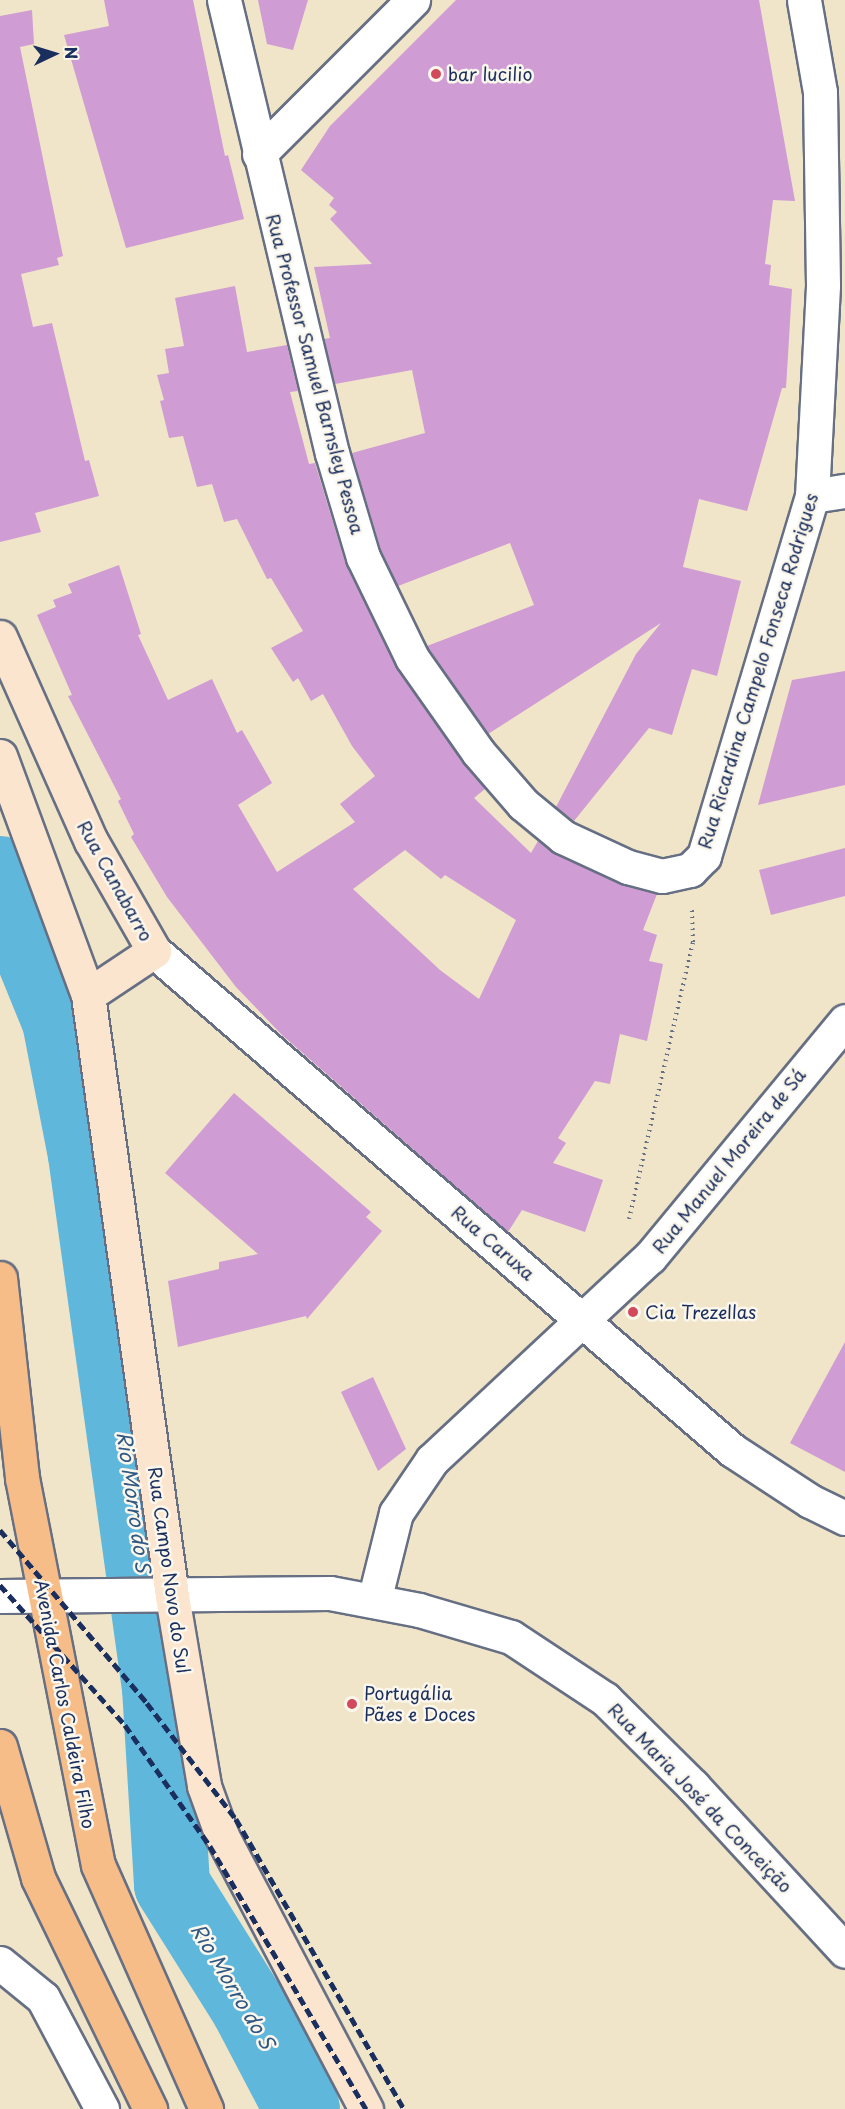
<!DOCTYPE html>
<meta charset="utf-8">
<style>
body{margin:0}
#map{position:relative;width:845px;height:2109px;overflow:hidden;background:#f0e5c8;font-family:"Playpen Sans",sans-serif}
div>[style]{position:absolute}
.river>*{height:76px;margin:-38px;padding:0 38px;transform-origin:38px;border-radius:38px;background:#5fb7dc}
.building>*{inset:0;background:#cf9cd4}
.path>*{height:4px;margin-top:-2px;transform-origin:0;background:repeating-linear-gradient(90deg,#666f83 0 1.5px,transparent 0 6px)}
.roads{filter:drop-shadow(2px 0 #666f83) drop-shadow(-2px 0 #666f83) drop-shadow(0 2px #666f83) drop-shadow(0 -2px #666f83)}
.street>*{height:33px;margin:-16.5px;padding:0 16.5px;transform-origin:16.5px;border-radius:16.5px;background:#fff}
.secondary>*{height:33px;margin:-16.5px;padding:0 16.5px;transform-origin:16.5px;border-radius:16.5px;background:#fce5cf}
.primary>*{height:33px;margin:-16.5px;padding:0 16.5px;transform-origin:16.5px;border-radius:16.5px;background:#f7bd88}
.rail>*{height:4.5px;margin-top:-2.25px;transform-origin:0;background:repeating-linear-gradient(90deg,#1b2f5e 0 9px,transparent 0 13.5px)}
.dots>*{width:16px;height:16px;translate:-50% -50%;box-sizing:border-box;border:3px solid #fbf7ec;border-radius:50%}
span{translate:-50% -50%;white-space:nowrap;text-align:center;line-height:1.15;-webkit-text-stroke:5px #fbf7ec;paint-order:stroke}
.poi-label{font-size:18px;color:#1b2f5e}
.left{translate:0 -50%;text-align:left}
.street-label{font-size:18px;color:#1b2f5e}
.water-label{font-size:20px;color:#2f5884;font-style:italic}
.north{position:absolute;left:24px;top:24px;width:60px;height:60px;-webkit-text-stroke:4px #fbf7ec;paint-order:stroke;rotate:86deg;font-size:16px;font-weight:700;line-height:24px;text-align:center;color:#1b2f5e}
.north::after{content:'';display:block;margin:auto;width:21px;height:27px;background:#1b2f5e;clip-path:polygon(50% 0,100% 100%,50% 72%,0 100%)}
</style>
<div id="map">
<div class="river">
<div style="left:0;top:874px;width:159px;rotate:67.8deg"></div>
<div style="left:60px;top:1021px;width:136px;rotate:79deg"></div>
<div style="left:86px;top:1155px;width:538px;rotate:82.1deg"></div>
<div style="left:160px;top:1688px;width:197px;rotate:86.5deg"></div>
<div style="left:172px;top:1885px;width:143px;rotate:57.9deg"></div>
<div style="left:248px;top:2006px;width:116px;rotate:62.3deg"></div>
</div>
<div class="building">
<div style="clip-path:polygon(104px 0,193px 0,225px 156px,228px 155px,244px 219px,126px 248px,64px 35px,109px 26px)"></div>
<div style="clip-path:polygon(258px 0,308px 0,293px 50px,267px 44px)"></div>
<div style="clip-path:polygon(456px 0,759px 0,795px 201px,773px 200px,765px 264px,771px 265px,769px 285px,792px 289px,786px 388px,782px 388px,747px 511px,699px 499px,683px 567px,741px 581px,717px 676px,692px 669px,672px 735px,649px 728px,574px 821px,556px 807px,636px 654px,661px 623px,488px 734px,427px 646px,534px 605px,510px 543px,398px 586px,381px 550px,352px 453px,425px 433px,412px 370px,335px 384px,324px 339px,330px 338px,314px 267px,372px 264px,330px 219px,337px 212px,329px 205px,334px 198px,301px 170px,330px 126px)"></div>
<div style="clip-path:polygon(32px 10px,34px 44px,20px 47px,63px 256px,57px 258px,59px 265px,21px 274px,33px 327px,52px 323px,85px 461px,89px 460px,99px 496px,35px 513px,41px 532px,0 542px,0 16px)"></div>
<div style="clip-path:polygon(evenodd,235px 286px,247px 352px,287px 345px,298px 391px,290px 392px,309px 464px,315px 463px,346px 565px,397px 669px,485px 789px,474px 798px,531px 853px,538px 841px,555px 854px,620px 884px,657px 894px,643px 930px,657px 935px,649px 961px,663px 964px,647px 1041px,620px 1034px,610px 1084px,595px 1081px,558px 1138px,566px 1143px,553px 1163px,603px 1180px,585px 1232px,522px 1210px,508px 1232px,282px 1035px,236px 987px,167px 897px,131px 837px,134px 834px,118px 801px,121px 799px,68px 696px,72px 695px,37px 615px,56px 607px,53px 600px,72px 593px,68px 584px,119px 565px,141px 634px,138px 635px,168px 700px,212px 679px,237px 733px,242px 730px,272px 783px,238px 805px,277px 872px,355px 822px,340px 804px,375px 776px,352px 746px,323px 694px,311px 701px,298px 678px,293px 682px,271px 648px,303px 631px,271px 578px,267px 579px,237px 519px,224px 522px,212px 484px,197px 487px,183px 436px,169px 438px,160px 401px,164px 400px,157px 375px,169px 373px,165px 349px,184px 346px,175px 298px,235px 286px,405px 850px,441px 879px,445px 875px,516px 920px,479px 999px,440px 970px,353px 889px,405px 850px)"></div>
<div style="clip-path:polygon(845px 671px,845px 785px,758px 805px,792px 680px)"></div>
<div style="clip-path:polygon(845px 848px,845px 896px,771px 915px,759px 870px)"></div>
<div style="clip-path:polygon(234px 1093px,371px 1212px,366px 1217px,382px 1231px,307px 1319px,306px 1316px,178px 1347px,168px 1281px,219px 1269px,219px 1262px,258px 1254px,165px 1173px)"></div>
<div style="clip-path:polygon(845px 1342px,845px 1472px,790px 1443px)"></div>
<div style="clip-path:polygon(373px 1377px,406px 1449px,378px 1471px,341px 1392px)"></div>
</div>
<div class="path">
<div style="left:629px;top:1219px;width:284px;rotate:-77deg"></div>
<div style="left:693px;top:942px;width:32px;rotate:-92deg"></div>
</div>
<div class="roads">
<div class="street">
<div style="left:224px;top:0;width:466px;rotate:76.6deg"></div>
<div style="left:332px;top:453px;width:109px;rotate:73.4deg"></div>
<div style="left:363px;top:557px;width:112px;rotate:64.1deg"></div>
<div style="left:412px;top:658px;width:115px;rotate:54.9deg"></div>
<div style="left:478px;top:752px;width:69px;rotate:49.1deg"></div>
<div style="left:523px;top:804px;width:52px;rotate:39.5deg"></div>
<div style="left:563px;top:837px;width:72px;rotate:24.8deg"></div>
<div style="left:628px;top:867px;width:35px;rotate:15deg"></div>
<div style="left:662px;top:876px;width:29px;rotate:-12deg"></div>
<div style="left:690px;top:870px;width:20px;rotate:-45deg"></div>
<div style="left:704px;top:856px;width:376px;rotate:-73.3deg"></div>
<div style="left:812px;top:496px;width:211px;rotate:-87deg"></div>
<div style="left:823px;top:285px;width:193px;rotate:-90.9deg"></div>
<div style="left:820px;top:92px;width:93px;rotate:-99.9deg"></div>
<div style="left:259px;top:154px;width:218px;rotate:-45deg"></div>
<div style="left:812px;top:496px;width:33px;rotate:-9deg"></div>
<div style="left:154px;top:951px;width:764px;rotate:40.8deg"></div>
<div style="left:732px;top:1450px;width:93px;rotate:33.2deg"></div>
<div style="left:810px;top:1501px;width:39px;rotate:26deg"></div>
<div style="left:0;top:1596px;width:330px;rotate:-0.5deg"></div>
<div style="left:330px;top:1593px;width:91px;rotate:10.8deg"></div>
<div style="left:419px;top:1610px;width:96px;rotate:16.4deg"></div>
<div style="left:511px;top:1637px;width:113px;rotate:33.4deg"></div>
<div style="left:605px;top:1699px;width:124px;rotate:44.7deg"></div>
<div style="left:693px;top:1786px;width:224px;rotate:47.3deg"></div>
<div style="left:374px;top:1601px;width:91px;rotate:-76deg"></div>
<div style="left:396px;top:1513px;width:64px;rotate:-55.8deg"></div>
<div style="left:432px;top:1460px;width:298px;rotate:-43deg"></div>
<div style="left:650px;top:1257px;width:306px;rotate:-50.4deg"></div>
<div style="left:0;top:1963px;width:55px;rotate:39.1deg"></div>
<div style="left:43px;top:1998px;width:126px;rotate:62deg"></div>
</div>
<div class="secondary">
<div style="left:0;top:637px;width:223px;rotate:66deg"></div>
<div style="left:91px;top:841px;width:127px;rotate:60.2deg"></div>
<div style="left:154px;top:951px;width:79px;rotate:146.3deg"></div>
<div style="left:0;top:756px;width:255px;rotate:69.8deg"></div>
<div style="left:88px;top:995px;width:607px;rotate:82.04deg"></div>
<div style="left:172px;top:1596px;width:193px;rotate:80.4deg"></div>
<div style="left:204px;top:1786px;width:53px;rotate:70.2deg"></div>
<div style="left:222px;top:1836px;width:309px;rotate:62.2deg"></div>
</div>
<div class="primary">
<div style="left:0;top:1278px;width:201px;rotate:83.7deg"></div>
<div style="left:22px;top:1478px;width:394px;rotate:78.9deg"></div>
<div style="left:98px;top:1865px;width:267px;rotate:66.1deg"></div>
<div style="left:0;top:1746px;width:137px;rotate:73.9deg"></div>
<div style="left:38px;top:1878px;width:257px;rotate:64.1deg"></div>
</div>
</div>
<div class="rail">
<div style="left:0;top:1530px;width:227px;rotate:49.6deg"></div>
<div style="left:147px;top:1703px;width:146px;rotate:52.5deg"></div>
<div style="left:236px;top:1819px;width:335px;rotate:59.9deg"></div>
<div style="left:0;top:1585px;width:188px;rotate:48.2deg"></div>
<div style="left:125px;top:1725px;width:148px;rotate:54.9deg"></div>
<div style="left:210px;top:1846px;width:306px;rotate:59.3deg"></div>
</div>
<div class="dots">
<div style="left:436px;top:74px;background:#d1495b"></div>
<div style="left:633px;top:1312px;background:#d1495b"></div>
<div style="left:352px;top:1704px;background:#d1495b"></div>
</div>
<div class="poi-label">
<span class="left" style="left:448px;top:74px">bar lucilio</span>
<span class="left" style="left:645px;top:1312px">Cia Trezellas</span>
<span class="left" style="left:364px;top:1704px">Portugália<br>Pães e Doces</span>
</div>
<div class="street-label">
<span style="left:315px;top:374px;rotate:75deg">Rua Professor Samuel Barnsley Pessoa</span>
<span style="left:758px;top:671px;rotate:-73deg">Rua Ricardina Campelo Fonseca Rodrigues</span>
<span style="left:115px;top:881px;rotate:61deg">Rua Canabarro</span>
<span style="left:729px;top:1161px;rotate:-51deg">Rua Manuel Moreira de Sá</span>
<span style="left:493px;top:1243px;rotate:41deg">Rua Caruxa</span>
<span style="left:169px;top:1570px;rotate:82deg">Rua Campo Novo do Sul</span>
<span style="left:65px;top:1704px;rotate:79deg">Avenida Carlos Caldeira Filho</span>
<span style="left:700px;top:1798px;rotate:46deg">Rua Maria José da Conceição</span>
</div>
<div class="water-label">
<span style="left:134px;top:1502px;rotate:82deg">Rio Morro do S</span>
<span style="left:233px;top:1986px;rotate:59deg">Rio Morro do S</span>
</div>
<div class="north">N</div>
</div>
